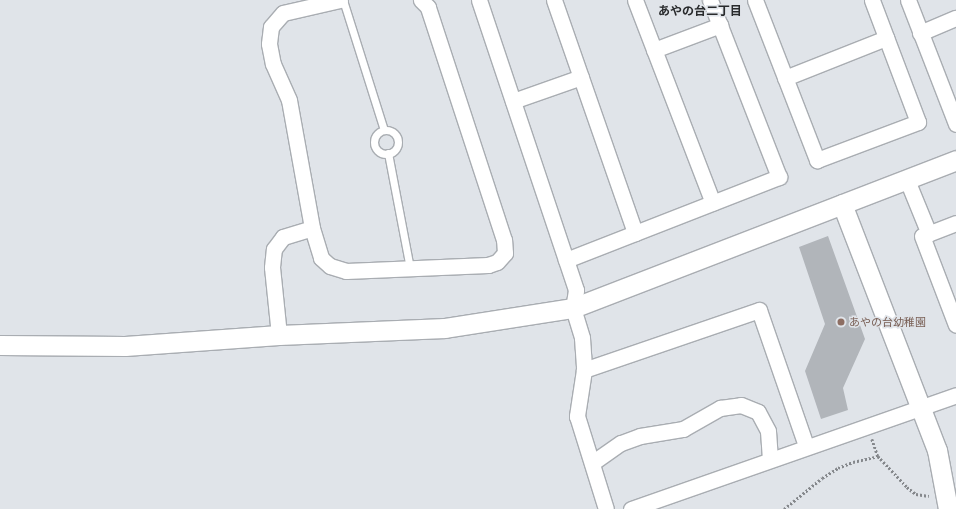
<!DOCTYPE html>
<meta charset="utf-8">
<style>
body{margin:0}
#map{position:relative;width:956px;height:509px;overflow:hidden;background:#e0e4e9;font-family:"PT Sans","Noto Sans JP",sans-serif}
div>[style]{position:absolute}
.building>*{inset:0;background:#b1b5ba}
.path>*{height:2.5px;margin-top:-1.25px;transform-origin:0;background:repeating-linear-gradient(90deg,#85888c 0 2px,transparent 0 4px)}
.roads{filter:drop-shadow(1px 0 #a9adb2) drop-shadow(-1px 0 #a9adb2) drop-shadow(0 1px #a9adb2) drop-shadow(0 -1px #a9adb2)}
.service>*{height:7px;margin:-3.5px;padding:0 3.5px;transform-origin:3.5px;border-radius:3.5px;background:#fff}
.service>.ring{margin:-3.5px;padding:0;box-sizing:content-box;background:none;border:7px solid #fff;border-radius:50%}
.minor>*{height:15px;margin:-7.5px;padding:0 7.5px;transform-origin:7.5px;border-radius:7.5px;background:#fff}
.tertiary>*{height:19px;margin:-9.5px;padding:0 9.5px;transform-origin:9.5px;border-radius:9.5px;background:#fff}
.dots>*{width:11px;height:11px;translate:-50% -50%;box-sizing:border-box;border:2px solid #e0e4e9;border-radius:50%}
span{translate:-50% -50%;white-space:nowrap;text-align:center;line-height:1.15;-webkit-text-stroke:3px #e0e4e9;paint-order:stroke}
.education-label{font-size:11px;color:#785e54}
.left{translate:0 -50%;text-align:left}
.neighbourhood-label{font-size:12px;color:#292b2d;font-weight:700}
</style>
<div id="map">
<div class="building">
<div style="clip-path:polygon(828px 236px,865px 339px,843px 388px,848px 410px,821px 419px,805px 371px,825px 324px,799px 247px)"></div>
</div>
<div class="path">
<div style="left:872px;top:439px;width:18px;rotate:71deg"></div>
<div style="left:878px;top:456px;width:42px;rotate:46.9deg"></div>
<div style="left:907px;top:487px;width:11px;rotate:38deg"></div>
<div style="left:916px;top:494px;width:13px;rotate:9deg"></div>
<div style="left:784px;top:509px;width:49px;rotate:-39.2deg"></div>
<div style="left:822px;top:478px;width:19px;rotate:-32deg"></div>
<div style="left:838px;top:468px;width:16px;rotate:-22deg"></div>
<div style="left:853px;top:462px;width:26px;rotate:-13deg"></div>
</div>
<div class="roads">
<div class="service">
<div style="left:343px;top:0;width:136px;rotate:72.5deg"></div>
<div class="ring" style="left:374px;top:130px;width:17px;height:17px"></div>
<div style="left:388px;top:153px;width:117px;rotate:79.2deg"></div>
</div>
<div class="minor">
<div style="left:340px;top:0;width:58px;rotate:167.2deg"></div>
<div style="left:283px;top:13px;width:18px;rotate:131deg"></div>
<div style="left:271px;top:27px;width:17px;rotate:97deg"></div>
<div style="left:269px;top:44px;width:20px;rotate:79deg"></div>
<div style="left:273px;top:64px;width:39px;rotate:66deg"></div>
<div style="left:289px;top:100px;width:130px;rotate:79.8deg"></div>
<div style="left:312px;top:228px;width:31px;rotate:73deg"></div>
<div style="left:321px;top:258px;width:12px;rotate:42deg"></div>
<div style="left:330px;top:266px;width:17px;rotate:17deg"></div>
<div style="left:346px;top:271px;width:142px;rotate:-2.4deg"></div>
<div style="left:488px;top:265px;width:9px;rotate:-18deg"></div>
<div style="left:497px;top:262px;width:12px;rotate:-48deg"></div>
<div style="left:505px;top:253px;width:13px;rotate:-94deg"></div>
<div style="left:504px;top:240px;width:245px;rotate:-108.1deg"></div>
<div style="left:428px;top:7px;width:10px;rotate:-135deg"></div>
<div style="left:479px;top:0;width:306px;rotate:71.5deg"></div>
<div style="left:576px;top:290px;width:18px;rotate:99deg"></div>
<div style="left:573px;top:308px;width:31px;rotate:73deg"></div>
<div style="left:582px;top:338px;width:32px;rotate:86deg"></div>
<div style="left:584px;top:370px;width:47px;rotate:98.7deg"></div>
<div style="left:577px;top:416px;width:97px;rotate:72.7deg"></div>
<div style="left:554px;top:0;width:247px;rotate:70.8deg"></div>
<div style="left:635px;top:0;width:217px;rotate:69deg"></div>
<div style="left:755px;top:0;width:172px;rotate:68.8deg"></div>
<div style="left:817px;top:160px;width:108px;rotate:-20.6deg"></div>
<div style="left:918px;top:122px;width:130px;rotate:-110.7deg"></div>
<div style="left:908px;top:0;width:133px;rotate:68.8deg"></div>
<div style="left:920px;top:33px;width:39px;rotate:-23deg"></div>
<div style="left:654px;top:50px;width:71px;rotate:-20.7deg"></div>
<div style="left:785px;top:78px;width:109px;rotate:-21.6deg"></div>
<div style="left:513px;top:101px;width:72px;rotate:-19.4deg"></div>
<div style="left:907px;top:180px;width:58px;rotate:67.8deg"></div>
<div style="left:956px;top:223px;width:36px;rotate:159deg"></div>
<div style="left:922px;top:236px;width:95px;rotate:69.1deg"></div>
<div style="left:566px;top:260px;width:229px;rotate:-21.3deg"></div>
<div style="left:779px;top:177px;width:190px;rotate:-111.3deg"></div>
<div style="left:279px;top:335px;width:68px;rotate:-95.9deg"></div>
<div style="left:272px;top:267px;width:18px;rotate:-84deg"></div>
<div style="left:274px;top:249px;width:15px;rotate:-53deg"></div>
<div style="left:283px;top:237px;width:30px;rotate:-17deg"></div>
<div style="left:584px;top:370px;width:185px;rotate:-18.9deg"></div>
<div style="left:759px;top:310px;width:144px;rotate:70.9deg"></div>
<div style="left:592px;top:463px;width:35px;rotate:-35deg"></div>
<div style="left:621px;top:443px;width:20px;rotate:-20deg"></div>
<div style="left:640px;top:436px;width:44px;rotate:-9.2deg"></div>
<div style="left:683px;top:429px;width:43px;rotate:-29.6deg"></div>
<div style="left:720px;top:408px;width:21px;rotate:-8deg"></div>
<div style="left:741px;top:405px;width:18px;rotate:22deg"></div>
<div style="left:758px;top:412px;width:21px;rotate:62deg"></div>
<div style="left:768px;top:431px;width:28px;rotate:86deg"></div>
<div style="left:631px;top:509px;width:344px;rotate:-19.3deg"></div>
</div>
<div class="tertiary">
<div style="left:842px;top:204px;width:264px;rotate:68.9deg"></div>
<div style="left:937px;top:450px;width:60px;rotate:79.4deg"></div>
<div style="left:0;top:345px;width:125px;rotate:0.5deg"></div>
<div style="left:125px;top:346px;width:154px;rotate:-4.1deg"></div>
<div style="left:279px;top:335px;width:166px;rotate:-2.4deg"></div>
<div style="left:445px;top:328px;width:130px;rotate:-8.9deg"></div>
<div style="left:573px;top:308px;width:411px;rotate:-21.1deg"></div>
</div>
</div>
<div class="dots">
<div style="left:841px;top:322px;background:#8d6e63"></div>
</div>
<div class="education-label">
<span class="left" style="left:849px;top:322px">あやの台幼稚園</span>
</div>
<div class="neighbourhood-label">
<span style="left:700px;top:11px">あやの台二丁目</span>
</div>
</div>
